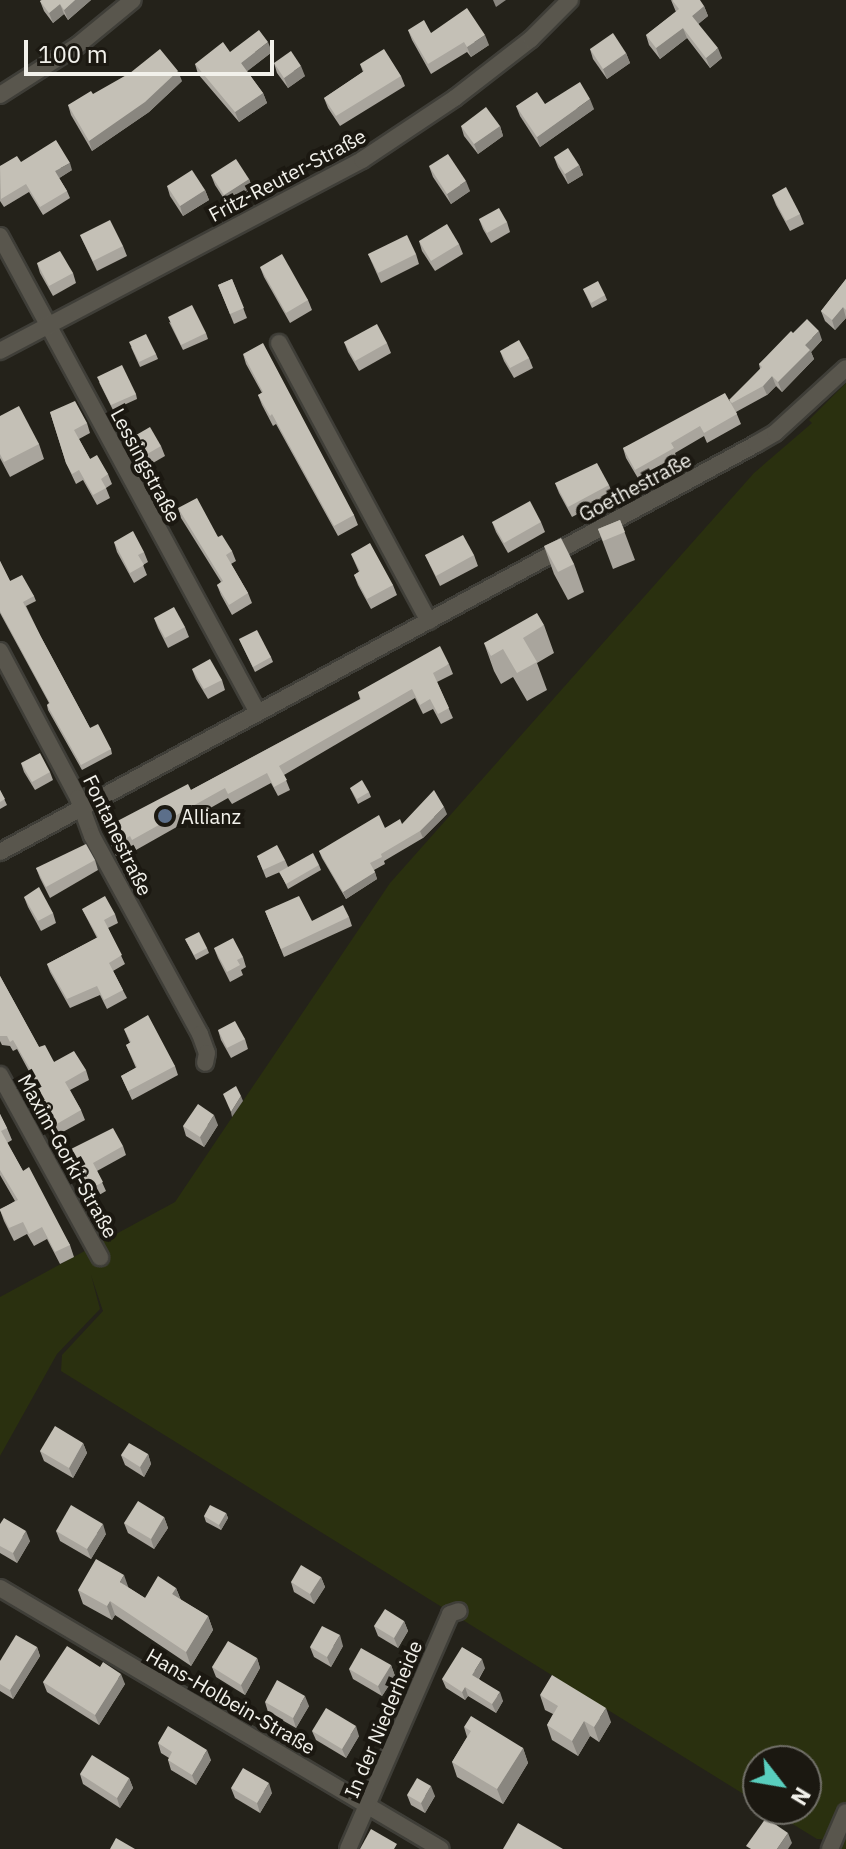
<!DOCTYPE html>
<meta charset="utf-8">
<style>
body{margin:0}
#map{position:relative;width:846px;height:1849px;overflow:hidden;background:#24221a;font-family:"IBM Plex Sans",sans-serif}
div>[style]{position:absolute}
.green>*{inset:0;background:#2a300f}
.roads{filter:drop-shadow(2px 0 #3f3e38) drop-shadow(-2px 0 #3f3e38) drop-shadow(0 2px #3f3e38) drop-shadow(0 -2px #3f3e38)}
.street>*{height:16px;margin:-8px;padding:0 8px;transform-origin:8px;border-radius:8px;background:#59564d}
.wall>*{inset:0;background:#a9a59d}
.shaded-wall>*{inset:0;background:#89867f}
.building>*{inset:0;background:#c4c0b6}
.dots>*{width:22px;height:22px;translate:-50% -50%;box-sizing:border-box;border:4px solid #1b1811;border-radius:50%}
span{translate:-50% -50%;white-space:nowrap;text-align:center;line-height:1.15;-webkit-text-stroke:8px #1b1811;paint-order:stroke}
.street-label{font-size:20px;color:#f2f1eb}
.poi-label{font-size:20px;color:#f2f1eb}
.left{translate:0 -50%;text-align:left}
.north{position:absolute;left:742px;top:1745px;width:80px;height:80px;box-sizing:border-box;background:#1b1811;border:2px solid #716f68;border-radius:50%;rotate:121deg;font-size:22px;font-weight:700;line-height:32px;text-align:center;color:#f2f1eb}
.north::after{content:'';display:block;margin:auto;width:28px;height:36px;background:#59cebe;clip-path:polygon(50% 0,100% 100%,50% 72%,0 100%)}
.scale{position:absolute;left:24px;top:40px;width:250px;height:36px;box-sizing:border-box;border:4px solid #f2f1eb;border-top:0;padding-left:10px;font-size:24px;line-height:28px;white-space:nowrap;color:#f2f1eb;-webkit-text-stroke:6px #1b1811;paint-order:stroke}
</style>
<div id="map">
<div class="green">
<div style="clip-path:polygon(846px 383px,846px 1849px,830px 1849px,833px 1840px,817px 1839px,768px 1809px,806px 1809px,806px 1761px,758px 1761px,758px 1803px,61px 1371px,62px 1355px,103px 1311px,91px 1275px,100px 1309px,57px 1354px,0 1456px,0 1297px,175px 1202px,390px 883px,754px 473px,812px 423px,809px 420px)"></div>
</div>
<div class="roads">
<div class="street">
<div style="left:0;top:95px;width:91px;rotate:-32.5deg"></div>
<div style="left:77px;top:46px;width:72px;rotate:-39.4deg"></div>
<div style="left:0;top:236px;width:542px;rotate:61.59deg"></div>
<div style="left:279px;top:343px;width:316px;rotate:61.7deg"></div>
<div style="left:0;top:351px;width:409px;rotate:-27.8deg"></div>
<div style="left:362px;top:160px;width:112px;rotate:-33.7deg"></div>
<div style="left:455px;top:98px;width:96px;rotate:-37.8deg"></div>
<div style="left:531px;top:39px;width:55px;rotate:-45deg"></div>
<div style="left:0;top:651px;width:166px;rotate:62deg"></div>
<div style="left:78px;top:798px;width:40px;rotate:69.8deg"></div>
<div style="left:92px;top:836px;width:226px;rotate:61.4deg"></div>
<div style="left:200px;top:1034px;width:20px;rotate:70deg"></div>
<div style="left:207px;top:1053px;width:10px;rotate:101deg"></div>
<div style="left:0;top:852px;width:859px;rotate:-28.35deg"></div>
<div style="left:756px;top:444px;width:22px;rotate:-30deg"></div>
<div style="left:775px;top:433px;width:96px;rotate:-42.5deg"></div>
<div style="left:0;top:1075px;width:208px;rotate:61.2deg"></div>
<div style="left:0;top:1588px;width:512px;rotate:30.62deg"></div>
<div style="left:348px;top:1849px;width:256px;rotate:-66.5deg"></div>
<div style="left:450px;top:1614px;width:9px;rotate:-18deg"></div>
<div style="left:830px;top:1849px;width:40px;rotate:-66.6deg"></div>
</div>
</div>
<div class="wall">
<div style="clip-path:polygon(42px 0,91px 0,68px 20px,64px 14px,53px 23px,44px 11px,40px 1px)"></div>
<div style="clip-path:polygon(671px 0,704px 6px,708px 16px,698px 24px,722px 58px,710px 68px,687px 38px,660px 59px,649px 45px,646px 35px,676px 12px)"></div>
<div style="clip-path:polygon(408px 30px,431px 33px,489px 45px,471px 57px,467px 52px,431px 74px,412px 40px)"></div>
<div style="clip-path:polygon(590px 49px,626px 53px,630px 63px,607px 79px,593px 59px)"></div>
<div style="clip-path:polygon(230px 52px,272px 52px,247px 71px,263px 93px,267px 103px,239px 122px,198px 74px,195px 64px)"></div>
<div style="clip-path:polygon(274px 63px,305px 76px,288px 88px,277px 73px)"></div>
<div style="clip-path:polygon(360px 64px,401px 76px,405px 86px,340px 126px,328px 108px,324px 98px,363px 72px)"></div>
<div style="clip-path:polygon(182px 81px,149px 112px,92px 151px,71px 115px,68px 105px)"></div>
<div style="clip-path:polygon(516px 106px,594px 109px,540px 147px,520px 116px)"></div>
<div style="clip-path:polygon(461px 126px,500px 126px,503px 136px,478px 154px,464px 136px)"></div>
<div style="clip-path:polygon(554px 157px,579px 165px,583px 175px,568px 184px,558px 167px)"></div>
<div style="clip-path:polygon(21px 162px,72px 170px,59px 178px,67px 191px,70px 198px,43px 215px,29px 192px,4px 207px,0 201px,0 166px)"></div>
<div style="clip-path:polygon(429px 166px,470px 191px,451px 204px,433px 177px)"></div>
<div style="clip-path:polygon(211px 175px,249px 179px,253px 189px,228px 205px,215px 185px)"></div>
<div style="clip-path:polygon(167px 186px,205px 190px,209px 200px,183px 216px,170px 196px)"></div>
<div style="clip-path:polygon(772px 195px,800px 214px,804px 224px,790px 231px,776px 205px)"></div>
<div style="clip-path:polygon(479px 219px,507px 222px,510px 232px,491px 243px,483px 229px)"></div>
<div style="clip-path:polygon(80px 235px,123px 246px,127px 256px,97px 271px)"></div>
<div style="clip-path:polygon(419px 241px,459px 244px,463px 254px,435px 271px,422px 251px)"></div>
<div style="clip-path:polygon(368px 254px,416px 254px,419px 264px,381px 283px)"></div>
<div style="clip-path:polygon(37px 263px,73px 273px,76px 283px,53px 296px,40px 273px)"></div>
<div style="clip-path:polygon(260px 267px,308px 300px,312px 310px,290px 323px,264px 277px)"></div>
<div style="clip-path:polygon(232px 279px,247px 318px,234px 324px,218px 285px)"></div>
<div style="clip-path:polygon(846px 279px,846px 318px,835px 330px,825px 321px,821px 311px)"></div>
<div style="clip-path:polygon(583px 289px,605px 295px,607px 300px,592px 308px)"></div>
<div style="clip-path:polygon(169px 322px,206px 333px,208px 339px,183px 350px)"></div>
<div style="clip-path:polygon(793px 333px,822px 340px,811px 352px,814px 359px,782px 392px,776px 386px,767px 395px,736px 412px,741px 424px,707px 443px,704px 436px,675px 453px,677px 458px,639px 480px,626px 458px,623px 448px,730px 401px,760px 369px,759px 364px)"></div>
<div style="clip-path:polygon(344px 342px,387px 343px,391px 353px,359px 371px,348px 352px)"></div>
<div style="clip-path:polygon(131px 347px,156px 354px,158px 359px,140px 367px)"></div>
<div style="clip-path:polygon(500px 351px,529px 358px,533px 368px,514px 378px,504px 361px)"></div>
<div style="clip-path:polygon(243px 354px,354px 515px,358px 525px,338px 536px,276px 424px,273px 426px,262px 405px,258px 395px,262px 393px,246px 364px)"></div>
<div style="clip-path:polygon(99px 382px,136px 394px,137px 399px,113px 410px)"></div>
<div style="clip-path:polygon(50px 412px,87px 423px,90px 433px,79px 439px,90px 459px,108px 474px,112px 484px,106px 488px,110px 498px,97px 505px,83px 480px,76px 484px,66px 463px)"></div>
<div style="clip-path:polygon(0 416px,39px 444px,44px 459px,10px 477px,0 458px)"></div>
<div style="clip-path:polygon(131px 438px,161px 446px,165px 456px,146px 467px,134px 448px)"></div>
<div style="clip-path:polygon(555px 483px,609px 485px,613px 495px,572px 517px,559px 493px)"></div>
<div style="clip-path:polygon(178px 508px,218px 537px,232px 551px,236px 561px,231px 564px,248px 593px,252px 603px,232px 615px,221px 595px,217px 585px,221px 582px,181px 518px)"></div>
<div style="clip-path:polygon(620px 520px,635px 560px,613px 569px,598px 529px)"></div>
<div style="clip-path:polygon(492px 522px,541px 522px,545px 532px,508px 553px,496px 532px)"></div>
<div style="clip-path:polygon(114px 542px,144px 552px,148px 562px,143px 565px,147px 575px,134px 583px,117px 552px)"></div>
<div style="clip-path:polygon(544px 546px,574px 564px,584px 592px,568px 600px,554px 574px)"></div>
<div style="clip-path:polygon(351px 554px,393px 585px,397px 595px,371px 609px,358px 585px,354px 575px,359px 572px)"></div>
<div style="clip-path:polygon(425px 555px,474px 555px,478px 566px,440px 586px)"></div>
<div style="clip-path:polygon(0 561px,10px 581px,34px 596px,36px 601px,26px 606px,41px 637px,90px 728px,111px 749px,112px 754px,82px 770px,48px 710px,47px 705px,49px 703px,0 613px)"></div>
<div style="clip-path:polygon(154px 618px,185px 627px,189px 637px,168px 648px,158px 628px)"></div>
<div style="clip-path:polygon(544px 625px,554px 653px,537px 663px,547px 690px,527px 701px,513px 677px,501px 684px,494px 671px,484px 643px)"></div>
<div style="clip-path:polygon(239px 639px,271px 657px,273px 662px,255px 672px)"></div>
<div style="clip-path:polygon(449px 664px,453px 674px,437px 682px,453px 718px,441px 724px,433px 709px,423px 714px,415px 698px,284px 775px,290px 790px,278px 796px,271px 783px,232px 804px,228px 798px,136px 850px,134px 846px,116px 856px,104px 828px,191px 790px,360px 699px,358px 692px)"></div>
<div style="clip-path:polygon(192px 669px,222px 680px,225px 690px,208px 699px,196px 679px)"></div>
<div style="clip-path:polygon(21px 763px,50px 772px,53px 780px,35px 790px,24px 772px)"></div>
<div style="clip-path:polygon(350px 788px,369px 792px,371px 797px,358px 804px)"></div>
<div style="clip-path:polygon(0 790px,7px 805px,0 809px)"></div>
<div style="clip-path:polygon(447px 814px,423px 838px,384px 861px,385px 864px,374px 870px,377px 879px,346px 899px,322px 858px,319px 851px,385px 828px)"></div>
<div style="clip-path:polygon(257px 856px,285px 860px,288px 867px,319px 865px,321px 870px,288px 889px,280px 872px,266px 878px)"></div>
<div style="clip-path:polygon(95px 860px,98px 870px,50px 898px,40px 878px,36px 868px)"></div>
<div style="clip-path:polygon(24px 897px,53px 913px,56px 923px,41px 931px,28px 907px)"></div>
<div style="clip-path:polygon(82px 909px,115px 914px,118px 923px,108px 928px,125px 964px,113px 971px,127px 998px,107px 1009px,100px 995px,70px 1008px,50px 972px,47px 964px,97px 938px)"></div>
<div style="clip-path:polygon(265px 911px,312px 921px,349px 917px,352px 926px,284px 957px)"></div>
<div style="clip-path:polygon(185px 939px,207px 948px,209px 953px,196px 960px)"></div>
<div style="clip-path:polygon(214px 948px,243px 957px,246px 967px,241px 970px,243px 975px,230px 982px,218px 958px)"></div>
<div style="clip-path:polygon(0 976px,39px 1047px,54px 1062px,86px 1070px,89px 1080px,70px 1090px,81px 1110px,85px 1120px,59px 1134px,50px 1118px,46px 1121px,42px 1118px,26px 1089px,22px 1080px,31px 1075px,17px 1049px,13px 1051px,10px 1046px,2px 1045px,0 1041px)"></div>
<div style="clip-path:polygon(124px 1029px,175px 1066px,178px 1075px,132px 1100px,121px 1076px,136px 1068px,126px 1045px,130px 1043px)"></div>
<div style="clip-path:polygon(218px 1030px,245px 1039px,248px 1049px,231px 1058px,221px 1040px)"></div>
<div style="clip-path:polygon(0 1114px,7px 1128px,12px 1140px,7px 1143px,23px 1171px,70px 1245px,74px 1257px,60px 1264px,47px 1239px,34px 1246px,27px 1234px,14px 1241px,4px 1221px,0 1210px,15px 1201px,0 1175px)"></div>
<div style="clip-path:polygon(218px 1125px,204px 1147px,186px 1136px,183px 1126px)"></div>
<div style="clip-path:polygon(123px 1146px,126px 1155px,97px 1171px,106px 1191px,94px 1198px,88px 1188px,82px 1192px,68px 1167px,65px 1158px,70px 1155px,69px 1150px)"></div>
<div style="clip-path:polygon(83px 1443px,87px 1453px,73px 1478px,44px 1461px,40px 1451px)"></div>
<div style="clip-path:polygon(148px 1454px,151px 1464px,144px 1477px,125px 1465px,121px 1455px)"></div>
<div style="clip-path:polygon(226px 1513px,228px 1518px,221px 1530px,206px 1522px,204px 1516px)"></div>
<div style="clip-path:polygon(164px 1517px,168px 1528px,154px 1549px,128px 1533px,124px 1523px)"></div>
<div style="clip-path:polygon(0 1524px,30px 1541px,17px 1563px,0 1553px)"></div>
<div style="clip-path:polygon(56px 1531px,106px 1534px,91px 1559px,60px 1541px)"></div>
<div style="clip-path:polygon(321px 1577px,325px 1587px,314px 1604px,294px 1592px,291px 1582px)"></div>
<div style="clip-path:polygon(129px 1588px,145px 1598px,176px 1588px,181px 1600px,208px 1616px,213px 1630px,191px 1666px,115px 1615px,112px 1620px,83px 1604px,78px 1590px)"></div>
<div style="clip-path:polygon(404px 1621px,408px 1631px,398px 1648px,378px 1636px,374px 1626px)"></div>
<div style="clip-path:polygon(343px 1646px,331px 1667px,314px 1657px,310px 1647px)"></div>
<div style="clip-path:polygon(37px 1647px,40px 1656px,13px 1699px,0 1691px,0 1661px)"></div>
<div style="clip-path:polygon(257px 1658px,260px 1668px,245px 1695px,216px 1677px,212px 1667px)"></div>
<div style="clip-path:polygon(391px 1665px,395px 1676px,382px 1696px,353px 1679px,349px 1669px)"></div>
<div style="clip-path:polygon(100px 1667px,125px 1684px,99px 1725px,47px 1692px,43px 1682px)"></div>
<div style="clip-path:polygon(485px 1668px,479px 1679px,503px 1701px,496px 1713px,468px 1696px,465px 1700px,446px 1688px,442px 1679px)"></div>
<div style="clip-path:polygon(540px 1695px,611px 1722px,599px 1742px,590px 1736px,578px 1756px,552px 1740px,547px 1725px,553px 1714px,545px 1710px)"></div>
<div style="clip-path:polygon(265px 1702px,309px 1706px,296px 1728px,268px 1712px)"></div>
<div style="clip-path:polygon(464px 1727px,523px 1748px,528px 1763px,503px 1804px,457px 1777px,452px 1762px,467px 1737px)"></div>
<div style="clip-path:polygon(312px 1731px,359px 1736px,346px 1758px,316px 1740px)"></div>
<div style="clip-path:polygon(158px 1743px,211px 1760px,196px 1785px,171px 1770px,168px 1760px,169px 1758px,161px 1753px)"></div>
<div style="clip-path:polygon(80px 1774px,129px 1778px,133px 1788px,120px 1808px,83px 1784px)"></div>
<div style="clip-path:polygon(231px 1788px,272px 1793px,260px 1813px,235px 1798px)"></div>
<div style="clip-path:polygon(407px 1795px,435px 1796px,425px 1813px,411px 1805px)"></div>
</div>
<div class="shaded-wall">
<div style="clip-path:polygon(75px 0,91px 0,68px 20px,64px 10px)"></div>
<div style="clip-path:polygon(493px 0,506px 0,496px 7px)"></div>
<div style="clip-path:polygon(60px 4px,64px 14px,53px 23px,49px 13px)"></div>
<div style="clip-path:polygon(704px 6px,708px 16px,696px 26px,692px 16px)"></div>
<div style="clip-path:polygon(683px 28px,687px 38px,660px 59px,656px 48px)"></div>
<div style="clip-path:polygon(485px 35px,489px 45px,471px 57px,467px 47px)"></div>
<div style="clip-path:polygon(268px 42px,272px 52px,245px 73px,241px 63px)"></div>
<div style="clip-path:polygon(718px 48px,722px 58px,710px 68px,706px 58px)"></div>
<div style="clip-path:polygon(626px 53px,630px 63px,607px 79px,603px 69px)"></div>
<div style="clip-path:polygon(301px 66px,305px 76px,288px 88px,284px 78px)"></div>
<div style="clip-path:polygon(178px 71px,182px 81px,149px 112px,92px 151px,89px 141px)"></div>
<div style="clip-path:polygon(263px 93px,267px 103px,239px 122px,235px 112px)"></div>
<div style="clip-path:polygon(590px 99px,594px 109px,540px 147px,537px 137px)"></div>
<div style="clip-path:polygon(500px 126px,503px 136px,478px 154px,474px 144px)"></div>
<div style="clip-path:polygon(70px 163px,72px 170px,58px 179px,55px 171px)"></div>
<div style="clip-path:polygon(579px 165px,583px 175px,568px 184px,565px 174px)"></div>
<div style="clip-path:polygon(249px 179px,253px 189px,228px 205px,224px 195px)"></div>
<div style="clip-path:polygon(466px 181px,470px 191px,451px 204px,447px 194px)"></div>
<div style="clip-path:polygon(205px 190px,209px 200px,183px 216px,180px 206px)"></div>
<div style="clip-path:polygon(843px 307px,846px 318px,835px 330px,832px 320px)"></div>
<div style="clip-path:polygon(819px 331px,822px 340px,811px 352px,814px 359px,782px 392px,778px 382px,805px 345px)"></div>
<div style="clip-path:polygon(772px 376px,776px 386px,767px 395px,763px 386px)"></div>
<div style="clip-path:polygon(444px 807px,447px 814px,423px 838px,420px 831px)"></div>
<div style="clip-path:polygon(375px 872px,377px 879px,346px 899px,343px 892px)"></div>
<div style="clip-path:polygon(241px 1096px,243px 1101px,232px 1117px,231px 1112px)"></div>
<div style="clip-path:polygon(214px 1115px,218px 1125px,204px 1147px,200px 1137px)"></div>
<div style="clip-path:polygon(83px 1443px,87px 1453px,73px 1478px,69px 1468px)"></div>
<div style="clip-path:polygon(148px 1454px,151px 1464px,144px 1477px,140px 1467px)"></div>
<div style="clip-path:polygon(226px 1513px,228px 1518px,221px 1530px,219px 1525px)"></div>
<div style="clip-path:polygon(164px 1517px,168px 1528px,154px 1549px,151px 1539px)"></div>
<div style="clip-path:polygon(103px 1524px,106px 1534px,91px 1559px,87px 1549px)"></div>
<div style="clip-path:polygon(26px 1531px,30px 1541px,17px 1563px,13px 1553px)"></div>
<div style="clip-path:polygon(124px 1575px,129px 1589px,120px 1582px)"></div>
<div style="clip-path:polygon(321px 1577px,325px 1587px,314px 1604px,310px 1594px)"></div>
<div style="clip-path:polygon(176px 1588px,181px 1601px,172px 1594px)"></div>
<div style="clip-path:polygon(110px 1601px,115px 1615px,112px 1620px,107px 1606px)"></div>
<div style="clip-path:polygon(208px 1616px,213px 1630px,191px 1666px,186px 1652px)"></div>
<div style="clip-path:polygon(404px 1621px,408px 1631px,398px 1648px,394px 1638px)"></div>
<div style="clip-path:polygon(340px 1635px,343px 1646px,331px 1667px,327px 1657px)"></div>
<div style="clip-path:polygon(37px 1647px,40px 1656px,13px 1699px,10px 1690px)"></div>
<div style="clip-path:polygon(257px 1658px,260px 1668px,245px 1695px,241px 1685px)"></div>
<div style="clip-path:polygon(482px 1659px,485px 1668px,475px 1684px,472px 1675px)"></div>
<div style="clip-path:polygon(391px 1665px,395px 1676px,382px 1696px,378px 1686px)"></div>
<div style="clip-path:polygon(121px 1674px,125px 1684px,99px 1725px,95px 1715px)"></div>
<div style="clip-path:polygon(465px 1687px,468px 1696px,465px 1700px,462px 1692px)"></div>
<div style="clip-path:polygon(500px 1692px,503px 1701px,496px 1713px,492px 1704px)"></div>
<div style="clip-path:polygon(305px 1696px,309px 1706px,296px 1728px,293px 1718px)"></div>
<div style="clip-path:polygon(606px 1708px,611px 1722px,599px 1742px,594px 1727px)"></div>
<div style="clip-path:polygon(584px 1721px,590px 1736px,578px 1756px,572px 1741px)"></div>
<div style="clip-path:polygon(356px 1726px,359px 1736px,346px 1758px,342px 1749px)"></div>
<div style="clip-path:polygon(523px 1748px,528px 1763px,503px 1804px,497px 1789px)"></div>
<div style="clip-path:polygon(207px 1750px,211px 1760px,196px 1785px,192px 1775px)"></div>
<div style="clip-path:polygon(129px 1778px,133px 1788px,120px 1808px,117px 1798px)"></div>
<div style="clip-path:polygon(269px 1783px,272px 1793px,260px 1813px,257px 1803px)"></div>
<div style="clip-path:polygon(431px 1786px,435px 1796px,425px 1813px,421px 1803px)"></div>
<div style="clip-path:polygon(788px 1833px,792px 1843px,788px 1849px,777px 1849px)"></div>
</div>
<div class="building">
<div style="clip-path:polygon(42px 0,75px 0,64px 10px,60px 4px,49px 13px,40px 1px)"></div>
<div style="clip-path:polygon(672px 0,700px 0,704px 6px,692px 16px,718px 48px,706px 58px,683px 28px,656px 48px,646px 35px,679px 9px)"></div>
<div style="clip-path:polygon(467px 8px,485px 35px,467px 47px,464px 42px,428px 64px,408px 30px,424px 20px,431px 33px)"></div>
<div style="clip-path:polygon(259px 30px,268px 42px,241px 63px,263px 93px,235px 112px,195px 64px,223px 42px,230px 52px)"></div>
<div style="clip-path:polygon(613px 33px,626px 53px,603px 69px,590px 49px)"></div>
<div style="clip-path:polygon(160px 49px,178px 71px,145px 102px,89px 141px,68px 105px,91px 91px,93px 94px,130px 73px)"></div>
<div style="clip-path:polygon(384px 49px,401px 76px,336px 116px,324px 98px,364px 71px,360px 64px)"></div>
<div style="clip-path:polygon(291px 51px,301px 66px,284px 78px,274px 63px)"></div>
<div style="clip-path:polygon(580px 82px,590px 99px,537px 137px,516px 106px,537px 92px,545px 104px)"></div>
<div style="clip-path:polygon(486px 107px,500px 126px,474px 144px,461px 126px)"></div>
<div style="clip-path:polygon(56px 140px,70px 163px,55px 171px,67px 191px,40px 207px,26px 184px,1px 199px,0 166px,17px 156px,21px 162px)"></div>
<div style="clip-path:polygon(568px 148px,579px 165px,565px 174px,554px 157px)"></div>
<div style="clip-path:polygon(448px 154px,466px 181px,447px 194px,429px 166px)"></div>
<div style="clip-path:polygon(236px 159px,249px 179px,224px 195px,211px 175px)"></div>
<div style="clip-path:polygon(192px 170px,205px 190px,180px 206px,167px 186px)"></div>
<div style="clip-path:polygon(786px 187px,800px 214px,786px 221px,772px 195px)"></div>
<div style="clip-path:polygon(499px 208px,507px 222px,487px 233px,479px 219px)"></div>
<div style="clip-path:polygon(110px 220px,123px 246px,93px 261px,80px 235px)"></div>
<div style="clip-path:polygon(447px 224px,459px 244px,431px 261px,419px 241px)"></div>
<div style="clip-path:polygon(407px 235px,416px 254px,378px 273px,368px 254px)"></div>
<div style="clip-path:polygon(60px 251px,73px 273px,49px 286px,37px 263px)"></div>
<div style="clip-path:polygon(282px 254px,308px 300px,286px 313px,260px 267px)"></div>
<div style="clip-path:polygon(232px 279px,244px 308px,230px 314px,218px 285px)"></div>
<div style="clip-path:polygon(846px 279px,846px 310px,843px 307px,832px 320px,821px 311px)"></div>
<div style="clip-path:polygon(598px 281px,605px 295px,591px 303px,583px 289px)"></div>
<div style="clip-path:polygon(192px 305px,206px 333px,181px 345px,168px 317px)"></div>
<div style="clip-path:polygon(807px 319px,819px 331px,805px 345px,810px 350px,778px 382px,772px 376px,763px 386px,732px 403px,729px 400px,762px 367px,759px 364px,791px 331px,793px 333px)"></div>
<div style="clip-path:polygon(377px 324px,387px 343px,355px 361px,344px 342px)"></div>
<div style="clip-path:polygon(146px 334px,156px 354px,139px 362px,129px 342px)"></div>
<div style="clip-path:polygon(519px 340px,529px 358px,510px 368px,500px 351px)"></div>
<div style="clip-path:polygon(263px 343px,354px 515px,334px 526px,272px 414px,270px 416px,258px 395px,263px 392px,243px 354px)"></div>
<div style="clip-path:polygon(122px 365px,136px 394px,111px 405px,97px 377px)"></div>
<div style="clip-path:polygon(725px 393px,737px 414px,704px 433px,700px 426px,671px 443px,674px 448px,635px 470px,623px 448px)"></div>
<div style="clip-path:polygon(75px 401px,87px 423px,74px 430px,90px 459px,97px 455px,108px 474px,101px 479px,106px 488px,93px 495px,79px 470px,72px 474px,66px 463px,50px 412px)"></div>
<div style="clip-path:polygon(19px 406px,39px 444px,4px 462px,0 454px,0 416px)"></div>
<div style="clip-path:polygon(150px 427px,161px 446px,142px 457px,131px 438px)"></div>
<div style="clip-path:polygon(597px 463px,609px 485px,568px 507px,555px 483px)"></div>
<div style="clip-path:polygon(197px 498px,218px 537px,222px 535px,232px 551px,226px 555px,248px 593px,229px 605px,217px 585px,223px 581px,178px 508px)"></div>
<div style="clip-path:polygon(530px 501px,541px 522px,504px 543px,492px 522px)"></div>
<div style="clip-path:polygon(620px 520px,625px 532px,603px 541px,598px 529px)"></div>
<div style="clip-path:polygon(133px 531px,144px 552px,138px 555px,144px 565px,130px 573px,114px 542px)"></div>
<div style="clip-path:polygon(463px 535px,474px 555px,436px 576px,425px 555px)"></div>
<div style="clip-path:polygon(561px 538px,574px 564px,558px 572px,544px 546px)"></div>
<div style="clip-path:polygon(370px 543px,393px 585px,367px 599px,354px 575px,360px 571px,351px 554px)"></div>
<div style="clip-path:polygon(0 561px,10px 581px,22px 575px,34px 596px,23px 602px,41px 637px,90px 728px,98px 724px,111px 749px,81px 765px,47px 705px,50px 703px,0 611px)"></div>
<div style="clip-path:polygon(174px 607px,185px 627px,165px 638px,154px 618px)"></div>
<div style="clip-path:polygon(537px 613px,544px 625px,523px 638px,537px 662px,517px 673px,503px 649px,491px 656px,484px 643px)"></div>
<div style="clip-path:polygon(257px 630px,271px 657px,253px 667px,239px 639px)"></div>
<div style="clip-path:polygon(440px 646px,449px 664px,433px 673px,449px 708px,438px 714px,430px 699px,420px 705px,412px 689px,279px 766px,287px 780px,274px 787px,267px 773px,228px 794px,225px 788px,132px 840px,130px 836px,112px 846px,104px 828px,188px 784px,191px 790px,361px 699px,358px 692px)"></div>
<div style="clip-path:polygon(210px 659px,222px 680px,204px 689px,192px 669px)"></div>
<div style="clip-path:polygon(40px 753px,50px 772px,32px 782px,21px 763px)"></div>
<div style="clip-path:polygon(362px 780px,369px 792px,357px 799px,350px 788px)"></div>
<div style="clip-path:polygon(0 790px,5px 799px,0 802px)"></div>
<div style="clip-path:polygon(434px 790px,444px 807px,420px 831px,381px 854px,382px 857px,370px 863px,375px 872px,343px 892px,319px 851px,379px 815px,385px 828px,400px 819px,402px 824px)"></div>
<div style="clip-path:polygon(86px 844px,95px 860px,46px 887px,36px 868px)"></div>
<div style="clip-path:polygon(277px 845px,285px 860px,263px 870px,257px 856px)"></div>
<div style="clip-path:polygon(313px 853px,319px 865px,286px 884px,279px 872px)"></div>
<div style="clip-path:polygon(39px 887px,53px 913px,38px 921px,24px 897px)"></div>
<div style="clip-path:polygon(105px 896px,115px 914px,104px 920px,122px 955px,109px 963px,123px 990px,104px 1000px,97px 986px,67px 999px,47px 964px,98px 937px,82px 909px)"></div>
<div style="clip-path:polygon(299px 896px,312px 921px,343px 905px,349px 917px,281px 949px,265px 911px)"></div>
<div style="clip-path:polygon(199px 932px,207px 948px,194px 955px,185px 939px)"></div>
<div style="clip-path:polygon(233px 938px,243px 957px,237px 960px,240px 965px,227px 972px,214px 948px)"></div>
<div style="clip-path:polygon(0 976px,39px 1047px,45px 1045px,54px 1062px,74px 1051px,86px 1070px,65px 1082px,81px 1110px,55px 1125px,47px 1109px,42px 1112px,38px 1109px,22px 1080px,33px 1074px,13px 1040px,10px 1042px,7px 1036px,0 1036px)"></div>
<div style="clip-path:polygon(148px 1015px,175px 1066px,128px 1091px,121px 1076px,137px 1067px,126px 1045px,131px 1042px,124px 1029px)"></div>
<div style="clip-path:polygon(235px 1021px,245px 1039px,227px 1048px,218px 1030px)"></div>
<div style="clip-path:polygon(236px 1086px,241px 1096px,231px 1112px,223px 1094px)"></div>
<div style="clip-path:polygon(198px 1104px,214px 1115px,200px 1137px,183px 1126px)"></div>
<div style="clip-path:polygon(0 1114px,7px 1128px,1px 1131px,23px 1171px,29px 1167px,70px 1245px,55px 1252px,42px 1227px,29px 1234px,23px 1222px,9px 1228px,0 1210px,0 1209px,18px 1200px,0 1170px)"></div>
<div style="clip-path:polygon(113px 1128px,123px 1146px,93px 1163px,103px 1182px,90px 1189px,85px 1180px,79px 1183px,65px 1158px,71px 1155px,69px 1150px)"></div>
<div style="clip-path:polygon(55px 1426px,83px 1443px,69px 1468px,40px 1451px)"></div>
<div style="clip-path:polygon(129px 1443px,148px 1454px,140px 1467px,121px 1455px)"></div>
<div style="clip-path:polygon(138px 1501px,164px 1517px,151px 1539px,124px 1523px)"></div>
<div style="clip-path:polygon(71px 1505px,103px 1524px,87px 1549px,56px 1531px)"></div>
<div style="clip-path:polygon(210px 1505px,226px 1513px,219px 1525px,204px 1516px)"></div>
<div style="clip-path:polygon(4px 1518px,26px 1531px,13px 1553px,0 1546px,0 1524px)"></div>
<div style="clip-path:polygon(96px 1559px,124px 1575px,120px 1582px,145px 1598px,158px 1576px,176px 1588px,172px 1594px,208px 1616px,186px 1652px,110px 1601px,107px 1606px,78px 1590px)"></div>
<div style="clip-path:polygon(301px 1565px,321px 1577px,310px 1594px,291px 1582px)"></div>
<div style="clip-path:polygon(385px 1609px,404px 1621px,394px 1638px,374px 1626px)"></div>
<div style="clip-path:polygon(322px 1626px,340px 1635px,327px 1657px,310px 1647px)"></div>
<div style="clip-path:polygon(16px 1635px,37px 1647px,10px 1690px,0 1684px,0 1661px)"></div>
<div style="clip-path:polygon(228px 1641px,257px 1658px,241px 1685px,212px 1667px)"></div>
<div style="clip-path:polygon(67px 1646px,100px 1667px,103px 1662px,121px 1674px,95px 1715px,43px 1682px)"></div>
<div style="clip-path:polygon(462px 1647px,482px 1659px,472px 1675px,500px 1692px,492px 1704px,465px 1687px,462px 1692px,442px 1679px)"></div>
<div style="clip-path:polygon(361px 1648px,391px 1665px,378px 1686px,349px 1669px)"></div>
<div style="clip-path:polygon(552px 1675px,606px 1708px,594px 1727px,584px 1721px,572px 1741px,547px 1725px,558px 1706px,540px 1695px)"></div>
<div style="clip-path:polygon(277px 1680px,305px 1696px,293px 1718px,265px 1702px)"></div>
<div style="clip-path:polygon(326px 1708px,356px 1726px,342px 1749px,312px 1731px)"></div>
<div style="clip-path:polygon(471px 1716px,523px 1748px,497px 1789px,452px 1762px,471px 1731px,464px 1727px)"></div>
<div style="clip-path:polygon(168px 1726px,207px 1750px,192px 1775px,168px 1760px,172px 1752px,158px 1743px)"></div>
<div style="clip-path:polygon(92px 1755px,129px 1778px,117px 1798px,80px 1774px)"></div>
<div style="clip-path:polygon(243px 1768px,269px 1783px,257px 1803px,231px 1788px)"></div>
<div style="clip-path:polygon(417px 1778px,431px 1786px,421px 1803px,407px 1795px)"></div>
<div style="clip-path:polygon(766px 1818px,788px 1833px,777px 1849px,751px 1849px,746px 1846px)"></div>
<div style="clip-path:polygon(518px 1823px,563px 1849px,503px 1849px)"></div>
<div style="clip-path:polygon(371px 1829px,397px 1844px,394px 1849px,360px 1849px)"></div>
<div style="clip-path:polygon(116px 1838px,135px 1849px,110px 1849px)"></div>
</div>
<div class="dots">
<div style="left:165px;top:816px;background:#5c6f8a"></div>
</div>
<div class="street-label">
<span style="left:287px;top:175px;rotate:-28deg">Fritz-Reuter-Straße</span>
<span style="left:146px;top:465px;rotate:62deg">Lessingstraße</span>
<span style="left:635px;top:487px;rotate:-28deg">Goethestraße</span>
<span style="left:118px;top:835px;rotate:64deg">Fontanestraße</span>
<span style="left:68px;top:1156px;rotate:61deg">Maxim-Gorki-Straße</span>
<span style="left:231px;top:1701px;rotate:30deg">Hans-Holbein-Straße</span>
<span style="left:383px;top:1719px;rotate:-67deg">In der Niederheide</span>
</div>
<div class="poi-label">
<span class="left" style="left:181px;top:816px">Allianz</span>
</div>
<div class="north">N</div>
<div class="scale">100 m</div>
</div>
